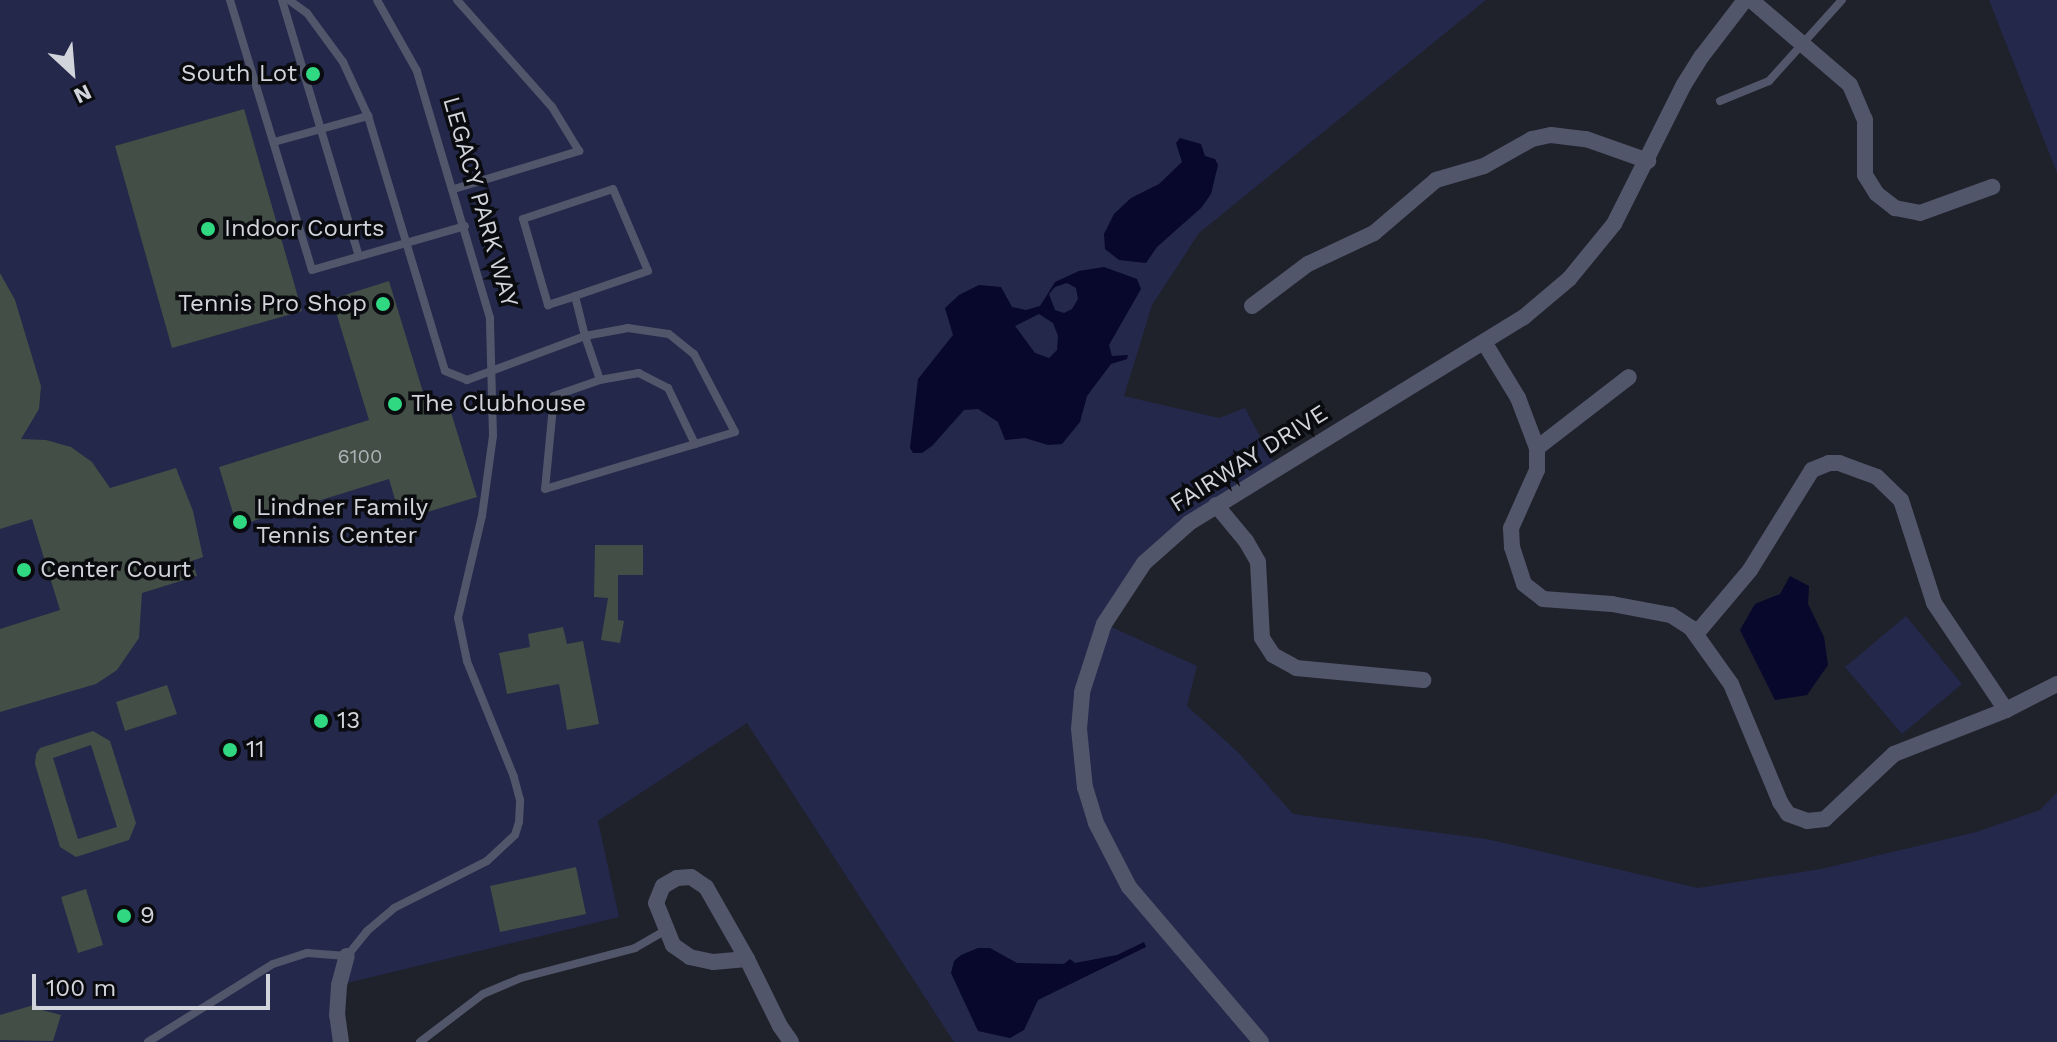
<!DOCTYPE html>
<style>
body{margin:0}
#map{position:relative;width:2057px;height:1042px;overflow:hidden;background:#1f212b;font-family:"Work Sans",sans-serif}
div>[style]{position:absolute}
.green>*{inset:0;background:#24284a}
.water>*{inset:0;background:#08072c}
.building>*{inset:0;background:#434e46}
.lane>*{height:8px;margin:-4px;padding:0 4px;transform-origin:4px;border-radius:4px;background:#52566a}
.street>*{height:16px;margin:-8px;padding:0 8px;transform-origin:8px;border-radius:8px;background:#52566a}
.dots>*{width:22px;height:22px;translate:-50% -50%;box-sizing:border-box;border:4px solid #0a0b0f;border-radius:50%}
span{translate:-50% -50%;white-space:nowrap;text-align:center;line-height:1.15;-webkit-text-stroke:7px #0a0b0f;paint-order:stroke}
.number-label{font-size:20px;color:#aeb2b6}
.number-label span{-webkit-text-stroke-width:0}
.poi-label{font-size:24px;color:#d2d4db}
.right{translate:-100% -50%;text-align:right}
.left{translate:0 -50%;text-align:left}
.street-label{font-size:24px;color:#d2d4db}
.north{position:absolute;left:32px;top:32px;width:80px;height:80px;-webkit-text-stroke:6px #0a0b0f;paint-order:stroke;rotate:154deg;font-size:22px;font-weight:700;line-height:32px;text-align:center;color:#d2d4db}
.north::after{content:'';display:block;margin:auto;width:28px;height:36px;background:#d2d4db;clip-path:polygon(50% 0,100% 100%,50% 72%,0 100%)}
.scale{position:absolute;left:32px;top:974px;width:238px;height:36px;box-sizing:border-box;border:4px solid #d2d4db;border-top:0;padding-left:10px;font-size:24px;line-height:28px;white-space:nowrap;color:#d2d4db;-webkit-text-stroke:6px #0a0b0f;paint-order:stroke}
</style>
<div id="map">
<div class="green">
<div style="clip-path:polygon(0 0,1486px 0,1199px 233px,1152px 305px,1124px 396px,1219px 418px,1245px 408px,1277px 468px,1174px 534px,1105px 624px,1197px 666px,1187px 706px,1239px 753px,1293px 814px,1487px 839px,1698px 888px,1821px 869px,1976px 832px,2040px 810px,2057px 793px,2057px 1042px,954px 1042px,747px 723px,598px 821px,619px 917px,339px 985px,341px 1042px,0 1042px)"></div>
<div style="clip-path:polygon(1989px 0,2057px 0,2057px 173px)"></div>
<div style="clip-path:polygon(1906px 616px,1962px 684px,1902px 734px,1845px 667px)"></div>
</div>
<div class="water">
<div style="clip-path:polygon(1180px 138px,1201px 144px,1205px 156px,1215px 159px,1218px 165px,1211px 194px,1201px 208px,1157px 247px,1146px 263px,1119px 260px,1105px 249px,1104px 234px,1114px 214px,1131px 198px,1159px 184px,1182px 162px,1176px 143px)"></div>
<div style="clip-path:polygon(evenodd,1104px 267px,1137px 279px,1141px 289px,1109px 345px,1112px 356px,1128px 355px,1127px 359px,1111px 364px,1087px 396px,1080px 422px,1062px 444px,1048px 445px,1025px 438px,1005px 440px,998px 422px,978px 409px,964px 410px,932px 446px,922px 453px,913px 453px,910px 448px,918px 379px,953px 335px,945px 308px,959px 295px,979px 285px,1001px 287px,1012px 307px,1026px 310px,1040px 306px,1055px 282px,1079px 271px,1104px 267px,1067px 283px,1076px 288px,1078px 299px,1072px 309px,1064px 313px,1055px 310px,1049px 294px,1055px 287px,1067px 283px,1104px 267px,1039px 314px,1053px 323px,1058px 336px,1057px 350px,1049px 358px,1035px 353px,1015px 326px,1039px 314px)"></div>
<div style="clip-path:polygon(1790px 576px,1809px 586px,1808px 604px,1824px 637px,1828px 665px,1807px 695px,1775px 700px,1740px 630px,1755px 604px,1780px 594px)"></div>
<div style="clip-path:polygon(1144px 942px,1146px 947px,1038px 1000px,1024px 1030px,1010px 1038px,978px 1031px,951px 973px,954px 961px,961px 955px,978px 948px,990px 948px,1017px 963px,1064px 964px,1070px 959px,1075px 963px,1117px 955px)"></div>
</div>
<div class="building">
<div style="clip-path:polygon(244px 109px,302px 311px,172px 348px,115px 146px)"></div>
<div style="clip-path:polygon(0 273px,15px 300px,41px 386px,39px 409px,21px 439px,46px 440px,71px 447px,92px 462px,110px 488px,176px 468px,193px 511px,203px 557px,192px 561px,197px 576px,142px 593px,139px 638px,117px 670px,96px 684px,0 712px,0 629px,60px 610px,32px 519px,0 529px)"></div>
<div style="clip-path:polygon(389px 281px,430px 415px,450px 409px,477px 497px,401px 520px,389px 479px,237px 526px,219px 467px,369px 420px,332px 299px)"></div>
<div style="clip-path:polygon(595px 545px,643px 545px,643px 575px,618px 575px,618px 620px,624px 621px,620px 643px,601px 640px,608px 598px,594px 597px)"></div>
<div style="clip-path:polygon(563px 627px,567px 644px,583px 641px,599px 724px,567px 730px,559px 684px,507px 694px,499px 653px,530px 647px,528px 634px)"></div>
<div style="clip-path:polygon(167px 685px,177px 714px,125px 731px,116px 702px)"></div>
<div style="clip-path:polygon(evenodd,93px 731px,110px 741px,136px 823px,129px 840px,76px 857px,60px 847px,35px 764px,36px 754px,40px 748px,93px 731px,91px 745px,117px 827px,78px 839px,53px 758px,91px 745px)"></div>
<div style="clip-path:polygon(576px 867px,586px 914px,500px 932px,490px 886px)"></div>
<div style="clip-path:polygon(86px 889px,103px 945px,78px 953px,61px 897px)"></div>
<div style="clip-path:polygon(37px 1004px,38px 1009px,61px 1015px,53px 1041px,0 1040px,0 1015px)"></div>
</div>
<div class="lane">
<div style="left:230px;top:0;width:282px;rotate:73.1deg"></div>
<div style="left:312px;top:270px;width:159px;rotate:-16deg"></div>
<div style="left:282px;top:0;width:267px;rotate:73.3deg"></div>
<div style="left:289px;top:0;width:22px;rotate:36deg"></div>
<div style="left:307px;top:13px;width:61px;rotate:53.7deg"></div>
<div style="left:343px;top:62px;width:60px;rotate:65.2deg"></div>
<div style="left:368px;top:116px;width:266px;rotate:73.2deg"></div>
<div style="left:445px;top:371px;width:24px;rotate:22deg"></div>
<div style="left:467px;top:380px;width:126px;rotate:-20.4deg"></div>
<div style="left:585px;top:336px;width:46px;rotate:71.2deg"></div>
<div style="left:600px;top:380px;width:49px;rotate:160.8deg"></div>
<div style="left:554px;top:396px;width:93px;rotate:95.5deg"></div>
<div style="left:545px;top:489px;width:157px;rotate:-16.7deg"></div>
<div style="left:695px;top:444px;width:62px;rotate:-115.7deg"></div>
<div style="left:668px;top:388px;width:33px;rotate:-153deg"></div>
<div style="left:639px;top:373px;width:40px;rotate:170deg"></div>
<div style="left:1720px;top:101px;width:53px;rotate:-22.2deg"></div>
<div style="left:1769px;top:81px;width:109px;rotate:-48deg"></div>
<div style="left:274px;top:142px;width:98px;rotate:-15.5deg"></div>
<div style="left:454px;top:189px;width:131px;rotate:-16.9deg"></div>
<div style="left:579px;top:151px;width:52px;rotate:-121.5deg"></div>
<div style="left:552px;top:107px;width:143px;rotate:-131.6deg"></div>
<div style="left:575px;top:296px;width:77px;rotate:-18.9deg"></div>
<div style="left:648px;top:271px;width:89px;rotate:-113.1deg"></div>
<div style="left:613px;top:189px;width:95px;rotate:161.6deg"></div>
<div style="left:523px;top:219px;width:90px;rotate:73.8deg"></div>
<div style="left:548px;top:305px;width:28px;rotate:-18deg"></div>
<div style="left:575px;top:296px;width:41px;rotate:76deg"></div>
<div style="left:585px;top:336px;width:44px;rotate:-10.5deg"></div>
<div style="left:628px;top:328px;width:41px;rotate:8.3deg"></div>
<div style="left:669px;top:334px;width:32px;rotate:39deg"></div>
<div style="left:694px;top:354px;width:88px;rotate:62.3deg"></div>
<div style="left:735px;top:432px;width:42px;rotate:163.3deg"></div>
<div style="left:148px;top:1042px;width:147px;rotate:-32deg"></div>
<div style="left:273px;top:964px;width:36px;rotate:-18deg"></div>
<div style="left:307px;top:953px;width:40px;rotate:4.3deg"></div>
<div style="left:347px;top:956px;width:32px;rotate:-51deg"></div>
<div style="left:367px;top:931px;width:35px;rotate:-40deg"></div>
<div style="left:394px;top:908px;width:104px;rotate:-26.8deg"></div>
<div style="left:487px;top:861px;width:38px;rotate:-43deg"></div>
<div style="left:515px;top:835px;width:14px;rotate:-73deg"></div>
<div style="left:519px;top:822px;width:22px;rotate:-87deg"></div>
<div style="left:520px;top:800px;width:24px;rotate:-105deg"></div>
<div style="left:514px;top:777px;width:125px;rotate:-112.1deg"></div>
<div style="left:467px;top:661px;width:44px;rotate:-101.8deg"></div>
<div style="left:458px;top:618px;width:105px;rotate:-76.8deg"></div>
<div style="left:482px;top:516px;width:81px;rotate:-82.2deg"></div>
<div style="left:493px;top:436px;width:118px;rotate:-91.5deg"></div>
<div style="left:490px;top:318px;width:258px;rotate:-106.5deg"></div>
<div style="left:417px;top:71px;width:81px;rotate:-119.4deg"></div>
<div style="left:420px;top:1042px;width:79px;rotate:-37.3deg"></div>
<div style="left:483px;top:994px;width:41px;rotate:-22.8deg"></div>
<div style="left:521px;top:978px;width:118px;rotate:-14.7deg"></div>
<div style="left:635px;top:948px;width:36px;rotate:-30deg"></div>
</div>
<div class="street">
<div style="left:1751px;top:0;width:130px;rotate:40.6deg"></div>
<div style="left:1850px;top:85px;width:38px;rotate:67deg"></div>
<div style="left:1865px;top:120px;width:55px;rotate:90deg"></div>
<div style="left:1865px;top:175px;width:22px;rotate:58deg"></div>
<div style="left:1877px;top:194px;width:23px;rotate:38deg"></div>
<div style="left:1895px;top:208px;width:25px;rotate:11deg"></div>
<div style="left:1920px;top:213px;width:77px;rotate:-19.9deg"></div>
<div style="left:1252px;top:306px;width:70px;rotate:-36.9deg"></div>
<div style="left:1308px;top:264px;width:73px;rotate:-25.2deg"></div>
<div style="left:1374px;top:233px;width:82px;rotate:-40.5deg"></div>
<div style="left:1436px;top:180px;width:50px;rotate:-16.3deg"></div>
<div style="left:1484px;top:166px;width:55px;rotate:-29.4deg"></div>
<div style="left:1532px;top:139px;width:19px;rotate:-12deg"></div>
<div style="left:1551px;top:135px;width:35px;rotate:7deg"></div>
<div style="left:1586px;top:139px;width:66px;rotate:19.5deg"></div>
<div style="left:1484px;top:342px;width:66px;rotate:58.7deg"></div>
<div style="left:1518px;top:398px;width:53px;rotate:69.2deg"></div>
<div style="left:1537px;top:448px;width:22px;rotate:90deg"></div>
<div style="left:1537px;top:470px;width:64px;rotate:114.1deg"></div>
<div style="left:1511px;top:528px;width:19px;rotate:87deg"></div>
<div style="left:1512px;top:547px;width:39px;rotate:72deg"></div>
<div style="left:1524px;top:584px;width:24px;rotate:38deg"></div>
<div style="left:1543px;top:599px;width:69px;rotate:4.1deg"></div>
<div style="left:1612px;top:604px;width:60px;rotate:10.6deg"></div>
<div style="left:1671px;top:615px;width:24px;rotate:33deg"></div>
<div style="left:1691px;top:628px;width:69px;rotate:54.5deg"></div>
<div style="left:1731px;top:684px;width:128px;rotate:67.4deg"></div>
<div style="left:1780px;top:802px;width:14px;rotate:56deg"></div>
<div style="left:1788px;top:814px;width:20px;rotate:20deg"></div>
<div style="left:1807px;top:821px;width:18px;rotate:-6deg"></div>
<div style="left:1825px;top:819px;width:95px;rotate:-43.3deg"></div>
<div style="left:1894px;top:754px;width:120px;rotate:-21.4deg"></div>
<div style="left:2006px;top:710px;width:57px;rotate:-27deg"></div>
<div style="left:1537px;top:448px;width:116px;rotate:-37.7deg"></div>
<div style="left:1216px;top:505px;width:47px;rotate:50.2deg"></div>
<div style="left:1246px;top:541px;width:24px;rotate:60deg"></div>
<div style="left:1258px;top:562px;width:76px;rotate:87deg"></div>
<div style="left:1262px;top:638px;width:20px;rotate:57deg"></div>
<div style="left:1273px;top:655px;width:26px;rotate:29deg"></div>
<div style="left:1296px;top:668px;width:128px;rotate:5.4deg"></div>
<div style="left:1696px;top:634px;width:84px;rotate:-49.8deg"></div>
<div style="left:1750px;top:570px;width:118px;rotate:-58.2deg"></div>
<div style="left:1812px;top:470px;width:18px;rotate:-22deg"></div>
<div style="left:1829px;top:463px;width:10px"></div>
<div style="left:1839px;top:463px;width:40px;rotate:20.2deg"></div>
<div style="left:1877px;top:477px;width:33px;rotate:44deg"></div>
<div style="left:1901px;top:500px;width:108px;rotate:72.2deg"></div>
<div style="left:1934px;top:603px;width:129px;rotate:56.1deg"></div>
<div style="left:747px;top:959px;width:34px;rotate:175deg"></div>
<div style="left:713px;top:962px;width:24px;rotate:-168deg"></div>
<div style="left:690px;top:957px;width:21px;rotate:-145deg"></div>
<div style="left:673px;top:945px;width:45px;rotate:-112deg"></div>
<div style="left:656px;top:903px;width:18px;rotate:-68deg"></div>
<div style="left:663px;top:886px;width:16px;rotate:-30deg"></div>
<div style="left:677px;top:878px;width:14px;rotate:-4deg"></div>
<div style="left:691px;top:877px;width:18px;rotate:34deg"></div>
<div style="left:706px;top:887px;width:83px;rotate:60.3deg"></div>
<div style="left:747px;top:959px;width:75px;rotate:63.8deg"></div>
<div style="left:780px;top:1026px;width:19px;rotate:55deg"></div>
<div style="left:341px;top:1042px;width:27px;rotate:-98deg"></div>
<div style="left:337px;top:1015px;width:30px;rotate:-86deg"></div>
<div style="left:339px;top:985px;width:30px;rotate:-75deg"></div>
<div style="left:1261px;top:1042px;width:204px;rotate:-130.4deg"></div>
<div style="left:1129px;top:887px;width:72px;rotate:-117.3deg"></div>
<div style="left:1096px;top:823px;width:37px;rotate:-107deg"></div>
<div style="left:1085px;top:788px;width:59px;rotate:-95.8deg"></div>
<div style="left:1079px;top:729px;width:37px;rotate:-85deg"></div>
<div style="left:1082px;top:692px;width:71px;rotate:-72.1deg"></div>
<div style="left:1104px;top:624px;width:73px;rotate:-56.7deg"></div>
<div style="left:1144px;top:563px;width:60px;rotate:-41.6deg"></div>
<div style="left:1189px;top:523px;width:393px;rotate:-31.6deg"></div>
<div style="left:1524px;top:317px;width:59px;rotate:-40.2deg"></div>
<div style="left:1569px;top:279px;width:71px;rotate:-50.7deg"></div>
<div style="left:1614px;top:224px;width:154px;rotate:-63.4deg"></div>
<div style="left:1683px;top:86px;width:36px;rotate:-58deg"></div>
<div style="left:1702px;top:56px;width:71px;rotate:-52.5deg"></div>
</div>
<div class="dots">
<div style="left:313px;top:74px;background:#31d882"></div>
<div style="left:208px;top:229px;background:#31d882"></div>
<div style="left:383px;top:304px;background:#31d882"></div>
<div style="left:395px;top:404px;background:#31d882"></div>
<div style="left:240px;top:522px;background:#31d882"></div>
<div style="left:24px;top:570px;background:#31d882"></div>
<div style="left:321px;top:721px;background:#31d882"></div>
<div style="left:230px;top:750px;background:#31d882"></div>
<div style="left:124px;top:916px;background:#31d882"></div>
</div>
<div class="number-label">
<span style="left:360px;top:456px">6100</span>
</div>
<div class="poi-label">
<span class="right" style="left:297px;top:74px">South Lot</span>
<span class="left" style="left:224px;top:229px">Indoor Courts</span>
<span class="right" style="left:367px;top:304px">Tennis Pro Shop</span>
<span class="left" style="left:411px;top:404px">The Clubhouse</span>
<span class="left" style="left:256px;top:522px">Lindner Family<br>Tennis Center</span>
<span class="left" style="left:40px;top:570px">Center Court</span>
<span class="left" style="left:337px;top:721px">13</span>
<span class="left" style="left:246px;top:750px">11</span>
<span class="left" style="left:140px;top:916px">9</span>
</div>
<div class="street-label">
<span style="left:480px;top:202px;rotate:74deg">LEGACY PARK WAY</span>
<span style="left:1249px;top:459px;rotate:-32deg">FAIRWAY DRIVE</span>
</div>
<div class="north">N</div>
<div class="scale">100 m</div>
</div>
